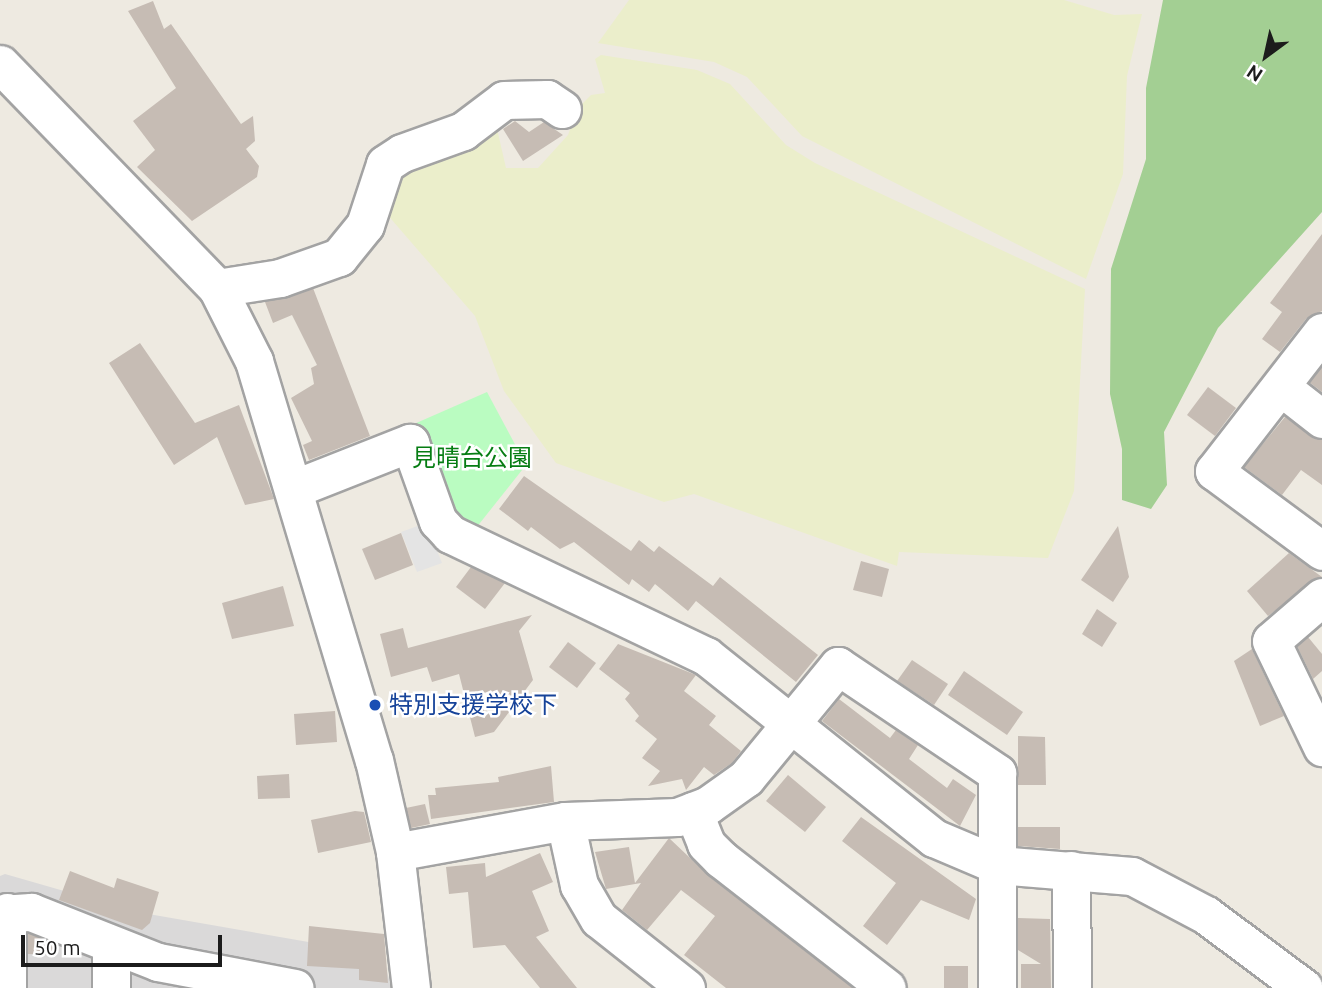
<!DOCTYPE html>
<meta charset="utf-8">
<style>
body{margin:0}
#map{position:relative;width:1322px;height:988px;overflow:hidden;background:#eeeae1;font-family:Ubuntu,"Noto Sans JP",sans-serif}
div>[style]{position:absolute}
.residential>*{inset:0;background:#dad9d9}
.farmland>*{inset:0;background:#ebeecb}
.forest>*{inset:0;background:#a3cf93}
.park>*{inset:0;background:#bafcc1}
.parking>*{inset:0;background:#e4e4e4}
.building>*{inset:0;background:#c6bcb4}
.roads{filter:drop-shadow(2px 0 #a3a3a3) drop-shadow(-2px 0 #a3a3a3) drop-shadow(0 2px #a3a3a3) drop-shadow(0 -2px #a3a3a3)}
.minor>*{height:37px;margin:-18.5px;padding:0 18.5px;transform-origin:18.5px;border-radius:18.5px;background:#fff}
.dots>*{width:19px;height:19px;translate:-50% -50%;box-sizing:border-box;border:4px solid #fff;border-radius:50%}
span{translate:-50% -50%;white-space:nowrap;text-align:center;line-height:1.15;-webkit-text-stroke:5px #fff;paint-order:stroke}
.park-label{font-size:24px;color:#067d13}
.transit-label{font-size:24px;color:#164399}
.left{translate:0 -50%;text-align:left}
.north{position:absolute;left:1231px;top:21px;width:70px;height:70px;-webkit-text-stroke:5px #fff;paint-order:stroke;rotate:213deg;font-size:19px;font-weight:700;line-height:28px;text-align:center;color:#1c1c1c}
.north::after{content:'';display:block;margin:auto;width:24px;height:32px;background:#1c1c1c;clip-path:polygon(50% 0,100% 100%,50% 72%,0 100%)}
.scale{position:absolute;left:21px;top:935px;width:201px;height:32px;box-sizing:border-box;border:4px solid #1c1c1c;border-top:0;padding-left:9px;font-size:21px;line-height:24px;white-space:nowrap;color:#1c1c1c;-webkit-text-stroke:5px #fff;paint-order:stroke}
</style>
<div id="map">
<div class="residential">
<div style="clip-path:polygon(5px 874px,137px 912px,383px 955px,391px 988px,0 988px,0 876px)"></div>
</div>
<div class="farmland">
<div style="clip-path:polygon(629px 0,1064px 0,1114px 15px,1142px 14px,1127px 76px,1123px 174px,1086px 279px,802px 136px,747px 77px,714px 62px,598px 43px)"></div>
<div style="clip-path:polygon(601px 55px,697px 70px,730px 84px,786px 145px,815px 163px,1085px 289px,1074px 491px,1048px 558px,899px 552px,897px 566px,694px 494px,664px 502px,556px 463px,504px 391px,475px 316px,379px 205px,391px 173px,495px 120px,506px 168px,538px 168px,568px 135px,578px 108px,591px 95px,605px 93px,595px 59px)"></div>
</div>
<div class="forest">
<div style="clip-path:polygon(1163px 0,1322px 0,1322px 212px,1218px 328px,1164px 432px,1167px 485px,1151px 509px,1122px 500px,1122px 449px,1110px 394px,1111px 269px,1146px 159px,1146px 88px)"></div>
</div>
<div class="park">
<div style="clip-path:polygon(487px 392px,526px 465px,476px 528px,451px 517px,414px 424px)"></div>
</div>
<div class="parking">
<div style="clip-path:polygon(426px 523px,442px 563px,417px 572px,401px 532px)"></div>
</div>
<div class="building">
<div style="clip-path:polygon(153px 1px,164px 29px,171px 24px,241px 124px,253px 116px,255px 141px,246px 149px,259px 166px,257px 177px,192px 221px,137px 167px,155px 150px,133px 121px,176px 88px,128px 11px)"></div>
<div style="clip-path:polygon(515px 121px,529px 132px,544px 122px,563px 135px,523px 161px,503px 129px)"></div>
<div style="clip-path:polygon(1322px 234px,1322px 311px,1306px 319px,1280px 352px,1262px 339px,1282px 312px,1270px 303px)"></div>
<div style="clip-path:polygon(313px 288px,370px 436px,309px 460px,303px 445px,312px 441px,291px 398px,314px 384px,311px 368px,317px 365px,292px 315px,273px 323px,265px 302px)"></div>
<div style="clip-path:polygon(140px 343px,195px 423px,239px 405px,274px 499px,245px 505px,217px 437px,174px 465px,109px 363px)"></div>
<div style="clip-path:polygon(1322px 366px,1322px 392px,1309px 382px)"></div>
<div style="clip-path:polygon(1208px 387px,1236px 408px,1215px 436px,1187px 415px)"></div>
<div style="clip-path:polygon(1285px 417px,1322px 440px,1322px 485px,1301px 470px,1282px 495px,1244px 467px)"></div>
<div style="clip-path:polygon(524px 476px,631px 551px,639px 540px,654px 552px,659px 546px,713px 586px,720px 577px,818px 655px,796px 682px,696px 601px,688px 611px,655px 584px,649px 592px,632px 579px,629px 585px,574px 542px,560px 549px,531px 527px,528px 531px,499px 509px)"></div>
<div style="clip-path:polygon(1118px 526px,1129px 577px,1113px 602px,1081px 580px)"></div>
<div style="clip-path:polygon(401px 533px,413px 565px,375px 580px,362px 549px)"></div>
<div style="clip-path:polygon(1289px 553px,1322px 577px,1268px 616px,1247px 591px)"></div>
<div style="clip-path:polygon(861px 561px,889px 569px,882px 597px,853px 590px)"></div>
<div style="clip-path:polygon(471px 567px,505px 583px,485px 609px,456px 587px)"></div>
<div style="clip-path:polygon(283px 586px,294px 626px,232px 639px,222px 603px)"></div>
<div style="clip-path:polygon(1097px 609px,1117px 623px,1102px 647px,1082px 634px)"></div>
<div style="clip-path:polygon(532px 615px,519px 631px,533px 680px,494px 732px,475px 737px,459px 674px,432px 682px,427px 667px,391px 677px,380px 634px,403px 628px,408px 648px)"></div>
<div style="clip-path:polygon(1308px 637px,1322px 654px,1322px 671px,1313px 679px,1297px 646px)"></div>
<div style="clip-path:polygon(568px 642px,596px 663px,577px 688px,549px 667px)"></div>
<div style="clip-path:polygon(618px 644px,696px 675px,684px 691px,716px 716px,709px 725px,741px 751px,732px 763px,714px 775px,704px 767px,686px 790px,682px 779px,648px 786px,660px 771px,642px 758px,657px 739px,635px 721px,639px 716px,625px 699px,630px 693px,599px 669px)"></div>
<div style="clip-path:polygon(1252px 649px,1284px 716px,1260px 726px,1234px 661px)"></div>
<div style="clip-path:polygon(912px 660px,948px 684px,934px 705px,897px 681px)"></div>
<div style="clip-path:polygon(964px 671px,1023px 712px,1007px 735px,948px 695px)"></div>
<div style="clip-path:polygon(839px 699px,890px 738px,896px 730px,918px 745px,909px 759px,947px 788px,953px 779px,976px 795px,960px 826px,822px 721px)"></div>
<div style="clip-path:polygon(335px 711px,337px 742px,296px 745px,294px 714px)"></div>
<div style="clip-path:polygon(1018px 736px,1045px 737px,1046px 785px,1018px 785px)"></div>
<div style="clip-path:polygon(551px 766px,554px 802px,431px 819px,428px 795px,436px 795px,435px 788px,499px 782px,498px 777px)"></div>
<div style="clip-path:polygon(289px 774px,290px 798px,258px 799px,257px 776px)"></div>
<div style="clip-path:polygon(788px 775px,826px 807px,805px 832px,766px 801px)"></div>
<div style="clip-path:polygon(425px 804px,430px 824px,411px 828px,406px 808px)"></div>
<div style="clip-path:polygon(355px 811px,364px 812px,371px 842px,318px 853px,311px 820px)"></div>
<div style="clip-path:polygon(861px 817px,976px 899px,969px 920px,921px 900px,887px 945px,863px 926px,896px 883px,842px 841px)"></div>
<div style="clip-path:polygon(1018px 827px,1060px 827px,1060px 849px,1018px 846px)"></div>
<div style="clip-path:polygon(669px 838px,708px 875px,853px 988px,726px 988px,684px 955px,715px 916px,681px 890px,647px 930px,622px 910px,641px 883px,606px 889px,595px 852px,629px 847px,635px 883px)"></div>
<div style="clip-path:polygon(540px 853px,553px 882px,532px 891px,549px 931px,536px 937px,577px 988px,540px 988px,505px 945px,473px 948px,468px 892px,449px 894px,446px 867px,485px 863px,486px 877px)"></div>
<div style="clip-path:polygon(70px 871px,114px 888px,117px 878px,159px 892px,150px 923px,142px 930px,59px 900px)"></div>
<div style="clip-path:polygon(1018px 918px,1050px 919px,1051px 988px,1021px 988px,1021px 964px,1041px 964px,1018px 950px)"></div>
<div style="clip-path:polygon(309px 926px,384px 934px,388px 983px,359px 980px,359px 969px,307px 966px)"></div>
<div style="clip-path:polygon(28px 933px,55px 944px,55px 955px,28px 954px)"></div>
<div style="clip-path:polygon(944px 966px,968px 966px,968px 988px,944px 988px)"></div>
</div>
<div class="roads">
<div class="minor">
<div style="left:0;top:64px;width:312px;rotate:45.9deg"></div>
<div style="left:217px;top:288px;width:82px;rotate:63.1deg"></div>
<div style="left:254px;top:361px;width:417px;rotate:73.3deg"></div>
<div style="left:374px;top:760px;width:94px;rotate:77.1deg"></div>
<div style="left:395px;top:852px;width:137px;rotate:83.3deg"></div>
<div style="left:217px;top:288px;width:64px;rotate:-9deg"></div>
<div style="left:280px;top:278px;width:63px;rotate:-19.6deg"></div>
<div style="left:339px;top:257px;width:41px;rotate:-50.9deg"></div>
<div style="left:365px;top:225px;width:64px;rotate:-71.8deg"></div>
<div style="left:385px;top:164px;width:20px;rotate:-33deg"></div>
<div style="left:402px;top:153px;width:65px;rotate:-19.8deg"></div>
<div style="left:463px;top:131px;width:51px;rotate:-37.1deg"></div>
<div style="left:504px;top:100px;width:43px;rotate:-1.3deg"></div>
<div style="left:547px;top:99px;width:18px;rotate:34deg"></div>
<div style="left:1322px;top:332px;width:176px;rotate:127.8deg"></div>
<div style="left:1214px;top:471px;width:134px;rotate:36.5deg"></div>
<div style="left:1281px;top:387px;width:52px;rotate:38deg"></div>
<div style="left:293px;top:489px;width:126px;rotate:-21.5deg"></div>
<div style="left:410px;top:443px;width:83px;rotate:70.3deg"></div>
<div style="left:438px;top:521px;width:18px;rotate:47deg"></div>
<div style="left:450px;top:534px;width:284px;rotate:25.5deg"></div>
<div style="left:706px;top:656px;width:292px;rotate:38.6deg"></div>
<div style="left:934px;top:838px;width:69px;rotate:22.9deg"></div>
<div style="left:998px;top:865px;width:134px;rotate:4.7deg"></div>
<div style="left:1132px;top:876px;width:84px;rotate:27.8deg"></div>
<div style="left:1206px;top:915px;width:122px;rotate:36.7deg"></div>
<div style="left:1322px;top:597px;width:67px;rotate:139.2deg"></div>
<div style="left:1271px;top:641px;width:118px;rotate:64.3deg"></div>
<div style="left:693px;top:811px;width:35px;rotate:68deg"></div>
<div style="left:706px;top:844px;width:21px;rotate:45deg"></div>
<div style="left:721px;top:859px;width:210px;rotate:37.9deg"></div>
<div style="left:565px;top:821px;width:66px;rotate:77.7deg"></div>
<div style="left:579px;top:885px;width:39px;rotate:60deg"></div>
<div style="left:599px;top:919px;width:111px;rotate:38.4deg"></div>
<div style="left:395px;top:852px;width:173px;rotate:-10.3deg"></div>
<div style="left:565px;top:821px;width:112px;rotate:-2deg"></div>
<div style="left:677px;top:817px;width:33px;rotate:-21deg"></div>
<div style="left:708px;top:805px;width:47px;rotate:-35.4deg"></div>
<div style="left:746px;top:778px;width:145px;rotate:-50.6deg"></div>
<div style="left:838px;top:666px;width:192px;rotate:33.9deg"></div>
<div style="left:997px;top:773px;width:215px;rotate:90deg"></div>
<div style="left:1071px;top:870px;width:118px;rotate:89.5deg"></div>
<div style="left:0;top:914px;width:31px;rotate:-4deg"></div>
<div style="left:31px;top:912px;width:136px;rotate:21.5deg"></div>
<div style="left:158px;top:962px;width:139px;rotate:10.7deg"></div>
<div style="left:7px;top:988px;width:76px;rotate:-90deg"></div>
<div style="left:111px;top:988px;width:43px;rotate:-90deg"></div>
</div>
</div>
<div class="dots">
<div style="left:375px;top:705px;background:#1a4fb4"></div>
</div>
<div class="park-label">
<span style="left:472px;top:458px">見晴台公園</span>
</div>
<div class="transit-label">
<span class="left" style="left:389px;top:705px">特別支援学校下</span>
</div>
<div class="north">N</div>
<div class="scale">50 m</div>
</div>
